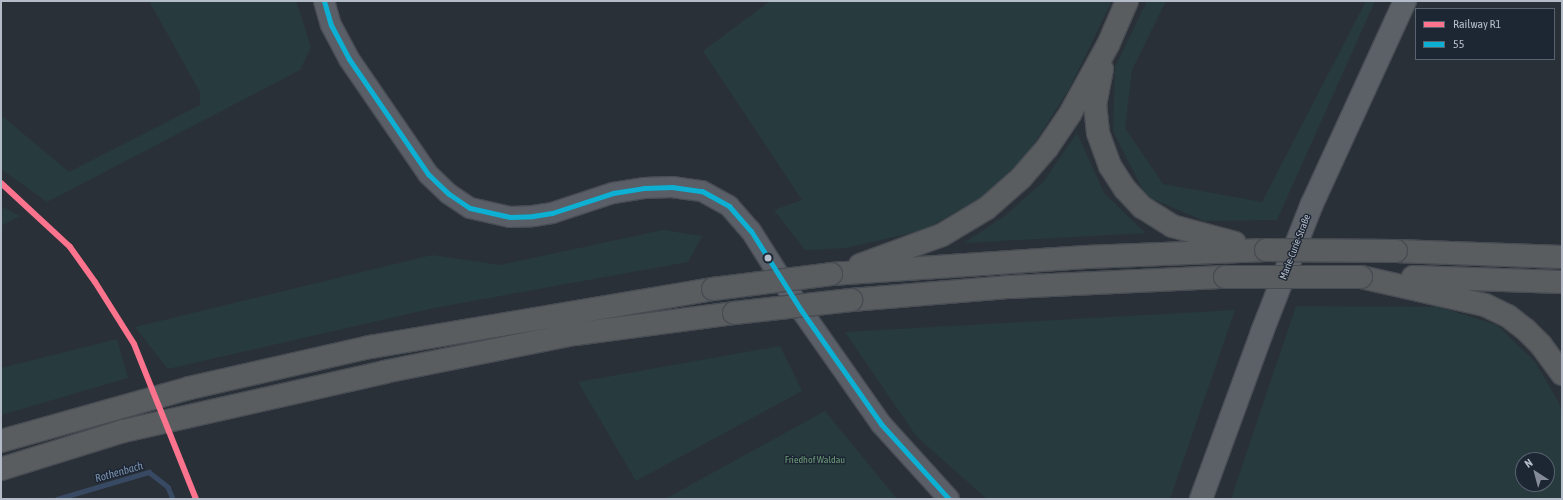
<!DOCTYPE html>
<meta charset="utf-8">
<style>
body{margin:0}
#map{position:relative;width:1563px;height:500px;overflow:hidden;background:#2a3038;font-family:"Asap Condensed",sans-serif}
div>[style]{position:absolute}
.green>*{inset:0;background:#273a3e}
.stream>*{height:4.5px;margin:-2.25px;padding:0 2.25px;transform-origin:2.25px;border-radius:2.25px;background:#384963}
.roads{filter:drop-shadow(1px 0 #484c53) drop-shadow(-1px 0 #484c53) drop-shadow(0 1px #484c53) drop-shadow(0 -1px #484c53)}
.minor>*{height:20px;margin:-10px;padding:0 10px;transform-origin:10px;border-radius:10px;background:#5a5e66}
.major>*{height:22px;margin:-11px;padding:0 11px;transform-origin:11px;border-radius:11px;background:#5c6168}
.highway>*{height:22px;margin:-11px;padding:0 11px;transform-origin:11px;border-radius:11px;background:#5a5d60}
.bridges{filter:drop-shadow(1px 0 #474c53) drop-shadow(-1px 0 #474c53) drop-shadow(0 1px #474c53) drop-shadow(0 -1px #474c53)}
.highway-bridge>*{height:22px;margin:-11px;padding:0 11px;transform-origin:11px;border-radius:11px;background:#5a5d60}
.bus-1>*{height:5px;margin:-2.5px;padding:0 2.5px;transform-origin:2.5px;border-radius:2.5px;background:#0dafd3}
.rail-1>*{height:6px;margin:-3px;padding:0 3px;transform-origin:3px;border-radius:3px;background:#fc738d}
.dots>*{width:11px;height:11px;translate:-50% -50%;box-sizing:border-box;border:2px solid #1d2633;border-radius:50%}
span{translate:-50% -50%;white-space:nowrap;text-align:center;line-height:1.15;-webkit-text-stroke:3px #1d2633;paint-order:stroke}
.street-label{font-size:10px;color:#b4bcc9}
.park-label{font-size:10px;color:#6b9a76}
.water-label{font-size:11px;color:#7c92b1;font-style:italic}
.frame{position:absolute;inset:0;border:2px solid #b4bcc9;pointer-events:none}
.legend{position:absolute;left:1415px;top:8px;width:140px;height:52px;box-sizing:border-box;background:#1d2633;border:1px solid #59626f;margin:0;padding:5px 7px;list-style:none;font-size:12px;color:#b4bcc9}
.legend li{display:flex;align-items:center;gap:8px;height:20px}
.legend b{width:20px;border:1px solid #59626f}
.north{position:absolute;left:1515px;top:452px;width:40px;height:40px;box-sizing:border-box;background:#1d2633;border:1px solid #59626f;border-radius:50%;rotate:324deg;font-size:11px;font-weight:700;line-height:16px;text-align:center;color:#b4bcc9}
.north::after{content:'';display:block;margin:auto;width:14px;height:18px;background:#848b96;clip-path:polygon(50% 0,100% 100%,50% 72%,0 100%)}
</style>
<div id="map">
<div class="green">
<div style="clip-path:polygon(149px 1px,296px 1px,311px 47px,300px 70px,47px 202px,1px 169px,1px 115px,69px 172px,200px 105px,200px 92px)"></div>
<div style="clip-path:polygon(770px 1px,1112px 1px,1068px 91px,1026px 156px,982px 197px,924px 230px,846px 248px,805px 250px,774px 210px,802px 200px,703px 51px)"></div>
<div style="clip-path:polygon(1147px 1px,1166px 1px,1132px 70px,1125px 128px,1163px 184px,1262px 202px,1366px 1px,1375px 1px,1277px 220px,1204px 221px,1146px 196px,1113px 131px,1115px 67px)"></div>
<div style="clip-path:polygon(1077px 133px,1104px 193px,1145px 233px,964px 243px,1006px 215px,1044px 181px)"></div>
<div style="clip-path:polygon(3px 207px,20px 216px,1px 226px)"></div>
<div style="clip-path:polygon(663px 230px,702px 236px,688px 262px,434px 308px,168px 369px,135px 327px,432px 255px,500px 265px)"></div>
<div style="clip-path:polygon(evenodd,1296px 306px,1439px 307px,1497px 325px,1535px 362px,1559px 403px,1562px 413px,1562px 499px,1231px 499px,1296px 306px,1523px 460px,1547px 460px,1547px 484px,1523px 484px,1523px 460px)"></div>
<div style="clip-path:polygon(1235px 310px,1170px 499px,987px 499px,916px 436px,845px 332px)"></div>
<div style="clip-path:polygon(117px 339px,128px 378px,1px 415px,1px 368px)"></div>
<div style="clip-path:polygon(780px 346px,802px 391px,636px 481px,578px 382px)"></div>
<div style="clip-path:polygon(825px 411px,897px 499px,665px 499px)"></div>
</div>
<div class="stream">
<div style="left:57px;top:499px;width:96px;rotate:-16.4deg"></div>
<div style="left:149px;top:472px;width:24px;rotate:38deg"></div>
<div style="left:168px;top:487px;width:13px;rotate:67deg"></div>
</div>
<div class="roads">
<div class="minor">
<div style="left:324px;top:1px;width:25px;rotate:74deg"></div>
<div style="left:331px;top:25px;width:38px;rotate:62deg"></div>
<div style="left:349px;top:59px;width:140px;rotate:55.5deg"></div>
<div style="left:428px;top:174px;width:29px;rotate:44deg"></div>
<div style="left:449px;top:194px;width:25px;rotate:34deg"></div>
<div style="left:470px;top:208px;width:41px;rotate:12.7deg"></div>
<div style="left:510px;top:217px;width:23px;rotate:-2deg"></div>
<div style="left:533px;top:216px;width:19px;rotate:-9deg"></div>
<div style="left:552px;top:213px;width:64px;rotate:-18.2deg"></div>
<div style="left:613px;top:193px;width:31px;rotate:-9deg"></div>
<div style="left:644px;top:188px;width:28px;rotate:-2deg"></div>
<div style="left:672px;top:187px;width:30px;rotate:8deg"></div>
<div style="left:702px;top:191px;width:31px;rotate:29deg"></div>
<div style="left:729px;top:206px;width:33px;rotate:49deg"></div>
<div style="left:751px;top:231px;width:93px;rotate:57.7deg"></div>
<div style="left:801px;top:310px;width:139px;rotate:54.9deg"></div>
<div style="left:881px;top:424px;width:101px;rotate:47.8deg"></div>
</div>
<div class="major">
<div style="left:1201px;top:499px;width:178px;rotate:-69.9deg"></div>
<div style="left:1262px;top:332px;width:137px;rotate:-68.7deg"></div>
<div style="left:1312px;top:204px;width:223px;rotate:-65.4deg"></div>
</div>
<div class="highway">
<div style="left:1102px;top:69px;width:36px;rotate:101deg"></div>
<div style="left:1095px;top:104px;width:29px;rotate:84deg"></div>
<div style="left:1098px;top:133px;width:35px;rotate:70deg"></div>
<div style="left:1110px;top:166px;width:27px;rotate:57deg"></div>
<div style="left:1125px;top:189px;width:25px;rotate:47deg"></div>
<div style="left:1142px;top:207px;width:36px;rotate:32deg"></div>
<div style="left:1172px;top:226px;width:65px;rotate:15.1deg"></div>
<div style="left:1396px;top:251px;width:166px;rotate:2.1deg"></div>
<div style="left:860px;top:265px;width:87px;rotate:-20.1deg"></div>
<div style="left:942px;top:235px;width:52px;rotate:-31deg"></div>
<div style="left:987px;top:208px;width:45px;rotate:-41.4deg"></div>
<div style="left:1021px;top:178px;width:40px;rotate:-49deg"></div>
<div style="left:1047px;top:148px;width:41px;rotate:-55.9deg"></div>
<div style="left:1070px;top:114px;width:79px;rotate:-61.2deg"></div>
<div style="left:1108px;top:45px;width:48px;rotate:-66.6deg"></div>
<div style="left:831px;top:274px;width:256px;rotate:-3.8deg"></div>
<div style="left:1086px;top:257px;width:180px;rotate:-2.2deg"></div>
<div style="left:1361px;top:277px;width:127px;rotate:12.7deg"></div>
<div style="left:1485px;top:305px;width:25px;rotate:26deg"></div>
<div style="left:1508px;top:316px;width:23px;rotate:38deg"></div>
<div style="left:1526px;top:330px;width:21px;rotate:45deg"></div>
<div style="left:1541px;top:345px;width:36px;rotate:54deg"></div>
<div style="left:1413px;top:277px;width:149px;rotate:1.9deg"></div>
<div style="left:851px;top:300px;width:160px;rotate:-4.7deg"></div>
<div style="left:1010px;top:287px;width:215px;rotate:-2.7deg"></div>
<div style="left:1px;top:441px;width:195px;rotate:-15.7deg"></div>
<div style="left:189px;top:388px;width:186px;rotate:-12.8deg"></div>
<div style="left:370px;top:347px;width:348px;rotate:-9.6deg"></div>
<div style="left:1px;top:469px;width:128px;rotate:-17.3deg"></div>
<div style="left:123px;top:431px;width:268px;rotate:-12.7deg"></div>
<div style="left:384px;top:372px;width:195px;rotate:-11.3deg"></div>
<div style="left:575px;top:334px;width:160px;rotate:-7.5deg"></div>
</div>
</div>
<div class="bridges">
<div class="highway-bridge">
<div style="left:1266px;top:250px;width:130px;rotate:0.4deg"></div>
<div style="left:1225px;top:277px;width:136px"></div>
<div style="left:713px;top:289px;width:119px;rotate:-7.2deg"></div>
<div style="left:734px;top:313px;width:118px;rotate:-6.3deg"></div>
</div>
</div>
<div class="bus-1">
<div style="left:324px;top:1px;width:25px;rotate:74deg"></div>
<div style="left:331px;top:25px;width:38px;rotate:62deg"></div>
<div style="left:349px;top:59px;width:140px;rotate:55.5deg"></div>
<div style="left:428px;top:174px;width:29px;rotate:44deg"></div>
<div style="left:449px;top:194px;width:25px;rotate:34deg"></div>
<div style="left:470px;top:208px;width:41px;rotate:12.7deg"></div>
<div style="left:510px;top:217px;width:23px;rotate:-2deg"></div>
<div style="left:533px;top:216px;width:19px;rotate:-9deg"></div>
<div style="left:552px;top:213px;width:64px;rotate:-18.2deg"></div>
<div style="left:613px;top:193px;width:31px;rotate:-9deg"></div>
<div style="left:644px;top:188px;width:28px;rotate:-2deg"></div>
<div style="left:672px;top:187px;width:30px;rotate:8deg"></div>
<div style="left:702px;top:191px;width:31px;rotate:29deg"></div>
<div style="left:729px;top:206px;width:33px;rotate:49deg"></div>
<div style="left:751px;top:231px;width:93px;rotate:57.7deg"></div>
<div style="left:801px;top:310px;width:139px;rotate:54.9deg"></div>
<div style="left:881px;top:424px;width:101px;rotate:47.8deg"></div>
</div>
<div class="rail-1">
<div style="left:1px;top:183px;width:94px;rotate:42.8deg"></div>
<div style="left:70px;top:247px;width:43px;rotate:54.5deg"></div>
<div style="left:95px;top:282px;width:73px;rotate:57.8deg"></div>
<div style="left:134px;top:344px;width:167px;rotate:68.2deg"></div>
</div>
<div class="dots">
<div style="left:768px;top:258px;background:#b4bcc9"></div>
</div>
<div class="street-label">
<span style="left:1295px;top:247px;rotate:-69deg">Marie-Curie-Straße</span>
</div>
<div class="park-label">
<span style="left:815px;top:460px">Friedhof Waldau</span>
</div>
<div class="water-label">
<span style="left:119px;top:472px;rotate:-16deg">Rothenbach</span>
</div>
<div class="frame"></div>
<ul class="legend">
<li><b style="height:5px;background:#fc738d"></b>Railway R1</li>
<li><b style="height:5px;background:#0dafd3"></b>55</li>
</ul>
<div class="north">N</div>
</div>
